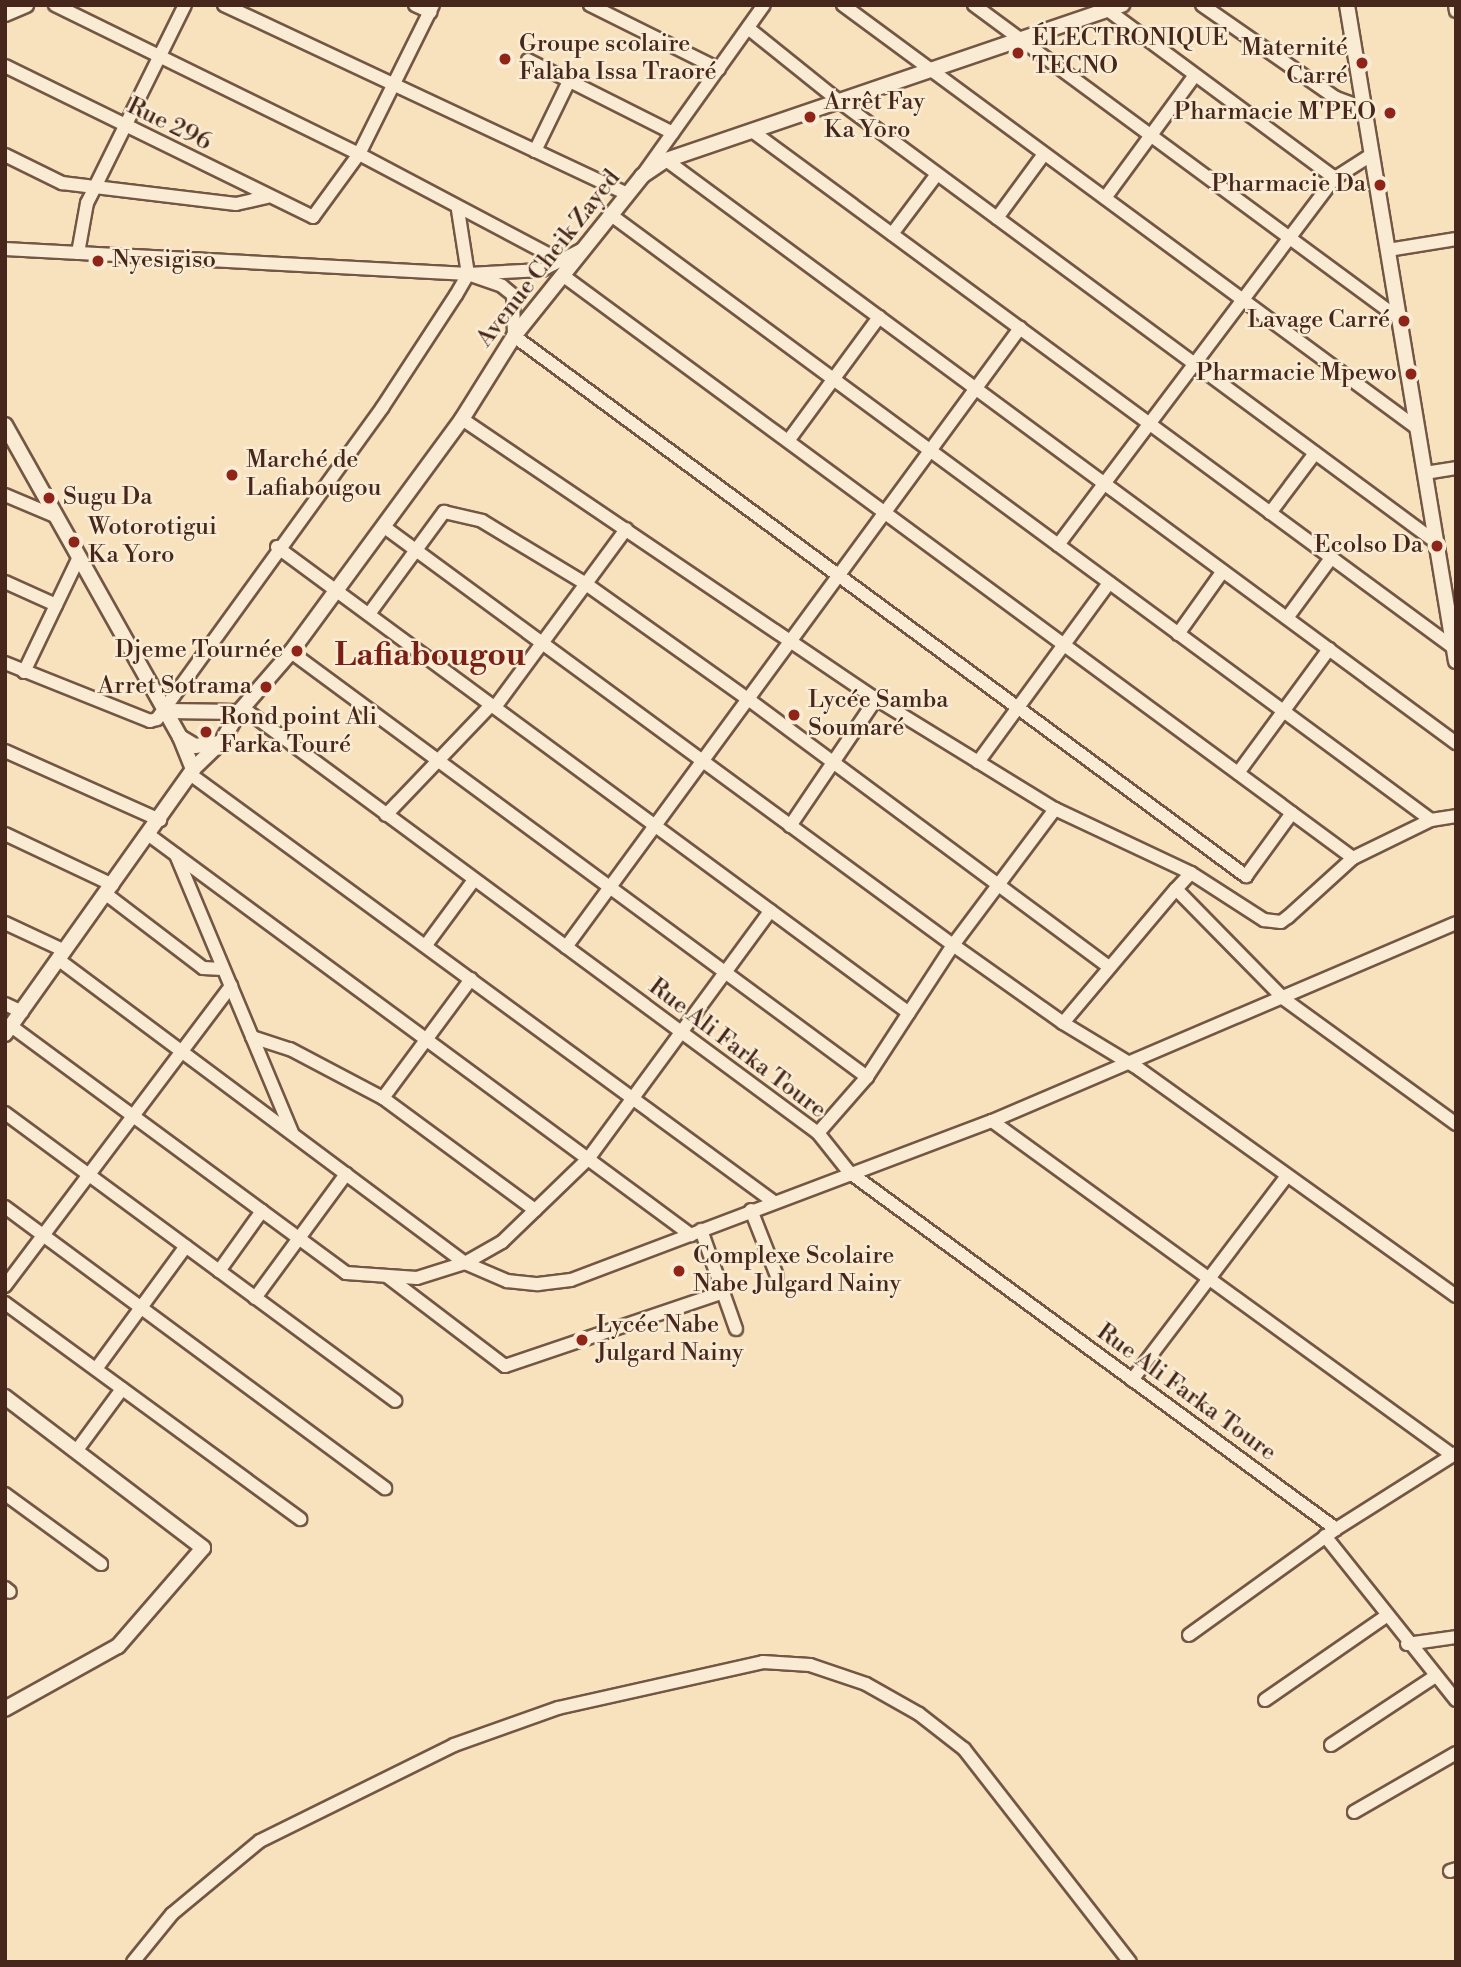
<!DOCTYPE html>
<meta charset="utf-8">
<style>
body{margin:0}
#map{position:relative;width:1461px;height:1967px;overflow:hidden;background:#f8e2bd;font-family:"Libre Bodoni",serif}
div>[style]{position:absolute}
.roads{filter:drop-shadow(2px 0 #735644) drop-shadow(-2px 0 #735644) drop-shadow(0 2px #735644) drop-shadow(0 -2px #735644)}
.minor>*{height:12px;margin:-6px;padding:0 6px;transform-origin:6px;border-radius:6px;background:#faecd4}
.tertiary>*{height:14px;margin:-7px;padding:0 7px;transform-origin:7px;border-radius:7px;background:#faecd4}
.dots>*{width:19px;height:19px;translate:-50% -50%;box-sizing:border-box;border:4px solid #faecd4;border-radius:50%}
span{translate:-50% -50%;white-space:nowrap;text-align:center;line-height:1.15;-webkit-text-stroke:5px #faecd4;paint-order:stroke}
.poi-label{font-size:24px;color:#47271c}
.left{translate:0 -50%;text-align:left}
.right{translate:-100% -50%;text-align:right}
.street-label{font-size:24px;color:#47271c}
.district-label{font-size:32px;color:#7a1f14;font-weight:700}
.frame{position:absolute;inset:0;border:7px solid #47271c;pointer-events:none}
</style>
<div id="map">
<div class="roads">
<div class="minor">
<div style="left:55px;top:5px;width:339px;rotate:26.1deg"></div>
<div style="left:359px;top:154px;width:226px;rotate:27.9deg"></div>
<div style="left:224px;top:5px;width:446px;rotate:25.1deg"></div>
<div style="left:415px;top:5px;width:17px;rotate:25deg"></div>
<div style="left:590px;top:5px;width:144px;rotate:26.4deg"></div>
<div style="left:843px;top:5px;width:714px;rotate:36.4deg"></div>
<div style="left:974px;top:5px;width:531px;rotate:36.42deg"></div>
<div style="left:1101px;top:5px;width:291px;rotate:36.5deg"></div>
<div style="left:1202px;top:5px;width:163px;rotate:34.8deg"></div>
<div style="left:1336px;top:98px;width:30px;rotate:20deg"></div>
<div style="left:1455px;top:5px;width:6px;rotate:81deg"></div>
<div style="left:748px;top:28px;width:118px;rotate:38.8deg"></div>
<div style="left:840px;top:102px;width:742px;rotate:36.45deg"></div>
<div style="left:528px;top:60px;width:162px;rotate:26.7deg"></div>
<div style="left:5px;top:66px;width:343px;rotate:26.1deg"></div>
<div style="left:313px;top:217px;width:78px;rotate:-53.9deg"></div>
<div style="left:359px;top:154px;width:166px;rotate:-63.6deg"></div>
<div style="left:752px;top:131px;width:872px;rotate:36.37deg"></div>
<div style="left:535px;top:151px;width:78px;rotate:-64.1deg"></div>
<div style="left:5px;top:155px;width:64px;rotate:26.2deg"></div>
<div style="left:62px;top:183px;width:33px;rotate:7deg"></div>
<div style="left:95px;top:187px;width:203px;rotate:-63.7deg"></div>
<div style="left:666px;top:160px;width:982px;rotate:36.43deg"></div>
<div style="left:644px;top:173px;width:206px;rotate:-54.5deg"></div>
<div style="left:1105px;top:198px;width:152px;rotate:-53.8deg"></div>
<div style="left:611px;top:215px;width:1019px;rotate:36.42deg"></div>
<div style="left:997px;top:218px;width:79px;rotate:-53.7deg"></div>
<div style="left:892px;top:234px;width:75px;rotate:-53.1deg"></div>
<div style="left:5px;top:249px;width:464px;rotate:3.1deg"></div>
<div style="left:468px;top:274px;width:74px;rotate:-3.1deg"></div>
<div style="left:542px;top:270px;width:48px;rotate:-27.1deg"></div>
<div style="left:1388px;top:250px;width:69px;rotate:-9.2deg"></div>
<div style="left:78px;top:253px;width:51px;rotate:-79.8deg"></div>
<div style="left:87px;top:203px;width:18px;rotate:-63deg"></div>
<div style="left:95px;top:187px;width:142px;rotate:6.9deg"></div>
<div style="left:236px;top:204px;width:32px;rotate:-13deg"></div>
<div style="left:468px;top:274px;width:36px;rotate:19deg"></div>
<div style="left:502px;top:286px;width:14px;rotate:39deg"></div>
<div style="left:513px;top:295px;width:41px;rotate:88.6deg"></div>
<div style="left:514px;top:336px;width:910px;rotate:36.42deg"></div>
<div style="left:1246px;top:876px;width:78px;rotate:-53.9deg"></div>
<div style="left:565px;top:277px;width:979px;rotate:36.4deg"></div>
<div style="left:462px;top:419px;width:500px;rotate:34.1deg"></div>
<div style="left:876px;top:699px;width:210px;rotate:31.6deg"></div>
<div style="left:1055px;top:809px;width:150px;rotate:25.2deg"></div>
<div style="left:1191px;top:873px;width:87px;rotate:32.8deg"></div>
<div style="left:1264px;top:920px;width:17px;rotate:7deg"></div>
<div style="left:1281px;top:922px;width:9px;rotate:-36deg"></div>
<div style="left:1288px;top:917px;width:88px;rotate:-42.2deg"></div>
<div style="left:1353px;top:858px;width:87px;rotate:-26deg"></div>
<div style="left:1431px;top:820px;width:25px;rotate:-9deg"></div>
<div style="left:788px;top:441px;width:154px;rotate:-53.7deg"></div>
<div style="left:1425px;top:473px;width:31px;rotate:-9deg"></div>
<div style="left:5px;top:495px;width:56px;rotate:22.9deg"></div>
<div style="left:1270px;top:513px;width:75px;rotate:-53.1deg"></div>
<div style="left:383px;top:526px;width:707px;rotate:36.32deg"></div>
<div style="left:953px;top:945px;width:135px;rotate:35.3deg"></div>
<div style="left:1063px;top:1023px;width:89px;rotate:31.2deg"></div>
<div style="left:1139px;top:1069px;width:390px;rotate:35.6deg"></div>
<div style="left:1058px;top:545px;width:460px;rotate:-53deg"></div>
<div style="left:1335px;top:178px;width:43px;rotate:-32.6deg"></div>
<div style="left:277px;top:547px;width:785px;rotate:36.4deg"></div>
<div style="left:5px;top:582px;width:56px;rotate:24.3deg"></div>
<div style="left:369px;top:614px;width:127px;rotate:-53.7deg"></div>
<div style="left:444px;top:512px;width:39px;rotate:13deg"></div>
<div style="left:482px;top:521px;width:122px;rotate:31.2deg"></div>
<div style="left:586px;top:584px;width:199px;rotate:35.4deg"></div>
<div style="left:748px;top:699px;width:450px;rotate:36.6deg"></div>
<div style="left:1287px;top:618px;width:74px;rotate:-53.7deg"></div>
<div style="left:1178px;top:634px;width:77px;rotate:-54.5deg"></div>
<div style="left:291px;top:652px;width:716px;rotate:36.42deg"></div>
<div style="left:5px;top:663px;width:156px;rotate:21.8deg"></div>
<div style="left:150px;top:721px;width:7px;rotate:-16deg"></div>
<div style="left:157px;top:719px;width:384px;rotate:-54.1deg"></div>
<div style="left:382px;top:408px;width:135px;rotate:-56.8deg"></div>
<div style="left:456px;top:295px;width:24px;rotate:-60deg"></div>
<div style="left:468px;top:274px;width:65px;rotate:-98.9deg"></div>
<div style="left:24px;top:672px;width:127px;rotate:-64.4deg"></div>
<div style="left:495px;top:707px;width:221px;rotate:-53.6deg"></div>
<div style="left:243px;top:708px;width:715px;rotate:36.47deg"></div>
<div style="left:818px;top:1133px;width:50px;rotate:51.5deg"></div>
<div style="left:849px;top:1172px;width:604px;rotate:36.24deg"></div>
<div style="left:5px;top:751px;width:170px;rotate:24deg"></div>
<div style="left:978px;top:762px;width:222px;rotate:-53.8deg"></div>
<div style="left:1238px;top:773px;width:154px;rotate:-53.7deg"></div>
<div style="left:190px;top:774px;width:724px;rotate:36.24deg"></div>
<div style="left:386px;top:815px;width:152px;rotate:-46.3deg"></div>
<div style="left:790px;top:826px;width:153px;rotate:-55.9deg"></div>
<div style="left:5px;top:834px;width:119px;rotate:25.3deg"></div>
<div style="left:149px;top:835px;width:674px;rotate:36.43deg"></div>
<div style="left:176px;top:855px;width:300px;rotate:67.3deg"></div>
<div style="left:1191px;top:873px;width:22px;rotate:133deg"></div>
<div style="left:1176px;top:889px;width:154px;rotate:45.5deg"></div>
<div style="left:1284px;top:999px;width:213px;rotate:36deg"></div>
<div style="left:106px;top:894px;width:122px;rotate:37.3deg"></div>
<div style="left:203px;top:968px;width:20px;rotate:3deg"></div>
<div style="left:5px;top:923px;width:66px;rotate:25deg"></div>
<div style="left:426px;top:945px;width:81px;rotate:-53.6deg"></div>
<div style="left:566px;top:947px;width:768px;rotate:-53.74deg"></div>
<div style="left:59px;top:960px;width:507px;rotate:36.73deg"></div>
<div style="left:465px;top:1263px;width:46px;rotate:23.2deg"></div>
<div style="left:507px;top:1281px;width:31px;rotate:6deg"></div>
<div style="left:538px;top:1284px;width:33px;rotate:-7deg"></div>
<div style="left:571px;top:1280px;width:450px;rotate:-20.7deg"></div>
<div style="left:992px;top:1121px;width:504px;rotate:-23.11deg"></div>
<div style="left:5px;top:1004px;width:19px;rotate:25deg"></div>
<div style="left:1063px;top:1023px;width:175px;rotate:-49.9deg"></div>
<div style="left:11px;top:1026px;width:416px;rotate:36.4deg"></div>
<div style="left:346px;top:1273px;width:71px;rotate:4deg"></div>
<div style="left:417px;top:1278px;width:50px;rotate:-17.4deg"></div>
<div style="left:465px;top:1263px;width:43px;rotate:-29.6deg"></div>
<div style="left:502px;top:1242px;width:120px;rotate:-44deg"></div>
<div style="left:588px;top:1159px;width:308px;rotate:-53.7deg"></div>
<div style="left:252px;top:1037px;width:40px;rotate:18deg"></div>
<div style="left:290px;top:1049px;width:105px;rotate:27.8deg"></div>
<div style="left:383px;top:1098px;width:189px;rotate:36.4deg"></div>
<div style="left:383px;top:1098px;width:148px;rotate:-53.5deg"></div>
<div style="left:5px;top:1113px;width:485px;rotate:36.4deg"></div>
<div style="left:992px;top:1121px;width:568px;rotate:35.98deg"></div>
<div style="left:818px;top:1133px;width:74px;rotate:-48.8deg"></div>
<div style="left:867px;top:1077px;width:158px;rotate:-56.9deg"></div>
<div style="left:953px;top:945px;width:170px;rotate:-53.1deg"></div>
<div style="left:5px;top:1207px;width:473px;rotate:36.5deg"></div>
<div style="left:751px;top:1210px;width:71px;rotate:68.5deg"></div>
<div style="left:701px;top:1230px;width:105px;rotate:70.5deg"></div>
<div style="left:219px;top:1271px;width:74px;rotate:-54.4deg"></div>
<div style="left:388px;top:1277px;width:147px;rotate:37.3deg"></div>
<div style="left:505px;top:1366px;width:230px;rotate:-18.7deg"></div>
<div style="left:5px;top:1286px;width:376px;rotate:-53deg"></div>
<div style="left:255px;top:1298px;width:154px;rotate:-53.7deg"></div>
<div style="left:5px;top:1303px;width:366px;rotate:36.2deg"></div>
<div style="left:96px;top:1369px;width:152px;rotate:-53.8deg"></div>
<div style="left:1132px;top:1380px;width:256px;rotate:-52.8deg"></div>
<div style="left:77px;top:1450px;width:76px;rotate:-53.6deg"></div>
<div style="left:5px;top:1494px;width:119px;rotate:36.1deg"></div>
<div style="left:1325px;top:1536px;width:210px;rotate:51.4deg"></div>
<div style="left:5px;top:1588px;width:6px;rotate:39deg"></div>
<div style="left:1189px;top:1635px;width:181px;rotate:-35.8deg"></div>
<div style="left:1336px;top:1529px;width:142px;rotate:-32.3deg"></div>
<div style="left:1407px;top:1644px;width:49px;rotate:-8.1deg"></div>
<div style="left:1265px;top:1700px;width:146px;rotate:-34.7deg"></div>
<div style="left:1331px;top:1745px;width:123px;rotate:-33.4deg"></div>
<div style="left:1354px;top:1812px;width:118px;rotate:-30deg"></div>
<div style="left:1450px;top:1871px;width:6px;rotate:-18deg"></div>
<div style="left:133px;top:1962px;width:62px;rotate:-50.9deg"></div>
<div style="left:172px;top:1914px;width:114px;rotate:-39.7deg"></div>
<div style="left:260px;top:1841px;width:216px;rotate:-26.3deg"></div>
<div style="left:454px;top:1745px;width:110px;rotate:-19.6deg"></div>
<div style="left:558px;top:1708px;width:210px;rotate:-12.6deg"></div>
<div style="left:763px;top:1662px;width:47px;rotate:3.7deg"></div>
<div style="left:810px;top:1665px;width:59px;rotate:18.7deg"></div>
<div style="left:866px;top:1684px;width:61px;rotate:29.5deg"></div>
<div style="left:919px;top:1714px;width:57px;rotate:37.9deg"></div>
<div style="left:964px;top:1749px;width:270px;rotate:52.1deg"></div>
</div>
<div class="tertiary">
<div style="left:1347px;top:5px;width:665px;rotate:80.57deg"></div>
<div style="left:5px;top:14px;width:23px;rotate:-23deg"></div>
<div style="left:5px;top:425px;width:358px;rotate:60.7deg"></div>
<div style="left:180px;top:737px;width:17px;rotate:31deg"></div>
<div style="left:195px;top:746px;width:24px;rotate:-7deg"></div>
<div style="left:167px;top:711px;width:72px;rotate:0.8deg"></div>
<div style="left:180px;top:737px;width:35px;rotate:68deg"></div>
<div style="left:5px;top:1034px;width:325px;rotate:-54.6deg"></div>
<div style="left:193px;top:769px;width:40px;rotate:-44deg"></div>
<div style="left:222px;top:741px;width:34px;rotate:-60deg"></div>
<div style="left:239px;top:712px;width:79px;rotate:-49.1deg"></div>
<div style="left:291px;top:652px;width:289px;rotate:-53.7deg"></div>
<div style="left:462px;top:419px;width:98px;rotate:-57.9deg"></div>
<div style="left:514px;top:336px;width:205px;rotate:-51.3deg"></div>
<div style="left:642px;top:176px;width:29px;rotate:-34deg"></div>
<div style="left:666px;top:160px;width:482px;rotate:-18.8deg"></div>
<div style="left:5px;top:1397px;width:249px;rotate:37.3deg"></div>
<div style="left:203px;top:1548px;width:130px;rotate:130.9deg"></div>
<div style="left:118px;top:1646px;width:129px;rotate:150.9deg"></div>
</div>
</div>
<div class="dots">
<div style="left:1018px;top:53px;background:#8f2418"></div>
<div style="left:505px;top:59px;background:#8f2418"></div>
<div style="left:1362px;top:63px;background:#8f2418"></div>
<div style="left:1390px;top:113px;background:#8f2418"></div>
<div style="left:810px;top:117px;background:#8f2418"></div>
<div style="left:1380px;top:185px;background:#8f2418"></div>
<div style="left:98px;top:261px;background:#8f2418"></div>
<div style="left:1404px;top:321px;background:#8f2418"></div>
<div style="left:1411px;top:374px;background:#8f2418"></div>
<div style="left:232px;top:475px;background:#8f2418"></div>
<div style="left:49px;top:498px;background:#8f2418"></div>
<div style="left:74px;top:542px;background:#8f2418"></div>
<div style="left:1437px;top:546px;background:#8f2418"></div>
<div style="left:297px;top:651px;background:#8f2418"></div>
<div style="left:266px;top:687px;background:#8f2418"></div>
<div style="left:794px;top:715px;background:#8f2418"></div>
<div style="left:206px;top:732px;background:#8f2418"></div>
<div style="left:679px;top:1271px;background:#8f2418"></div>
<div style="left:582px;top:1340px;background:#8f2418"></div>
</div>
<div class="poi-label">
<span class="left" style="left:1032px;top:53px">ÉLECTRONIQUE<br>TECNO</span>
<span class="left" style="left:519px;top:59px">Groupe scolaire<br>Falaba Issa Traoré</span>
<span class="right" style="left:1348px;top:63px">Maternité<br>Carré</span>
<span class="left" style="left:824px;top:117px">Arrêt Fay<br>Ka Yoro</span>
<span class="right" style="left:1376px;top:113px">Pharmacie M'PEO</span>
<span class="right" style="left:1366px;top:185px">Pharmacie Da</span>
<span class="left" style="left:112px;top:261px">Nyesigiso</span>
<span class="right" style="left:1390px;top:321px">Lavage Carré</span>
<span class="right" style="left:1397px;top:374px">Pharmacie Mpewo</span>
<span class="left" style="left:246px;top:475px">Marché de<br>Lafiabougou</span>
<span class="left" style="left:63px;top:498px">Sugu Da</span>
<span class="left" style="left:88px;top:542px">Wotorotigui<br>Ka Yoro</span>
<span class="right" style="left:1423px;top:546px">Ecolso Da</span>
<span class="right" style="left:283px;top:651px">Djeme Tournée</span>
<span class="right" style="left:252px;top:687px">Arret Sotrama</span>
<span class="left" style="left:808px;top:715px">Lycée Samba<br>Soumaré</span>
<span class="left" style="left:220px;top:732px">Rond point Ali<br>Farka Touré</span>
<span class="left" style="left:693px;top:1271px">Complexe Scolaire<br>Nabe Julgard Nainy</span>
<span class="left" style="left:596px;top:1340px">Lycée Nabe<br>Julgard Nainy</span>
</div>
<div class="street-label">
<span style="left:169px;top:125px;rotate:26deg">Rue 296</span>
<span style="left:549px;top:259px;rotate:-52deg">Avenue Cheik Zayed</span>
<span style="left:737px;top:1049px;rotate:37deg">Rue Ali Farka Toure</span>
<span style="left:1186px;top:1393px;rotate:36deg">Rue Ali Farka Toure</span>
</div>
<div class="district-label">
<span style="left:430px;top:655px">Lafiabougou</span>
</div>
<div class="frame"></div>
</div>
